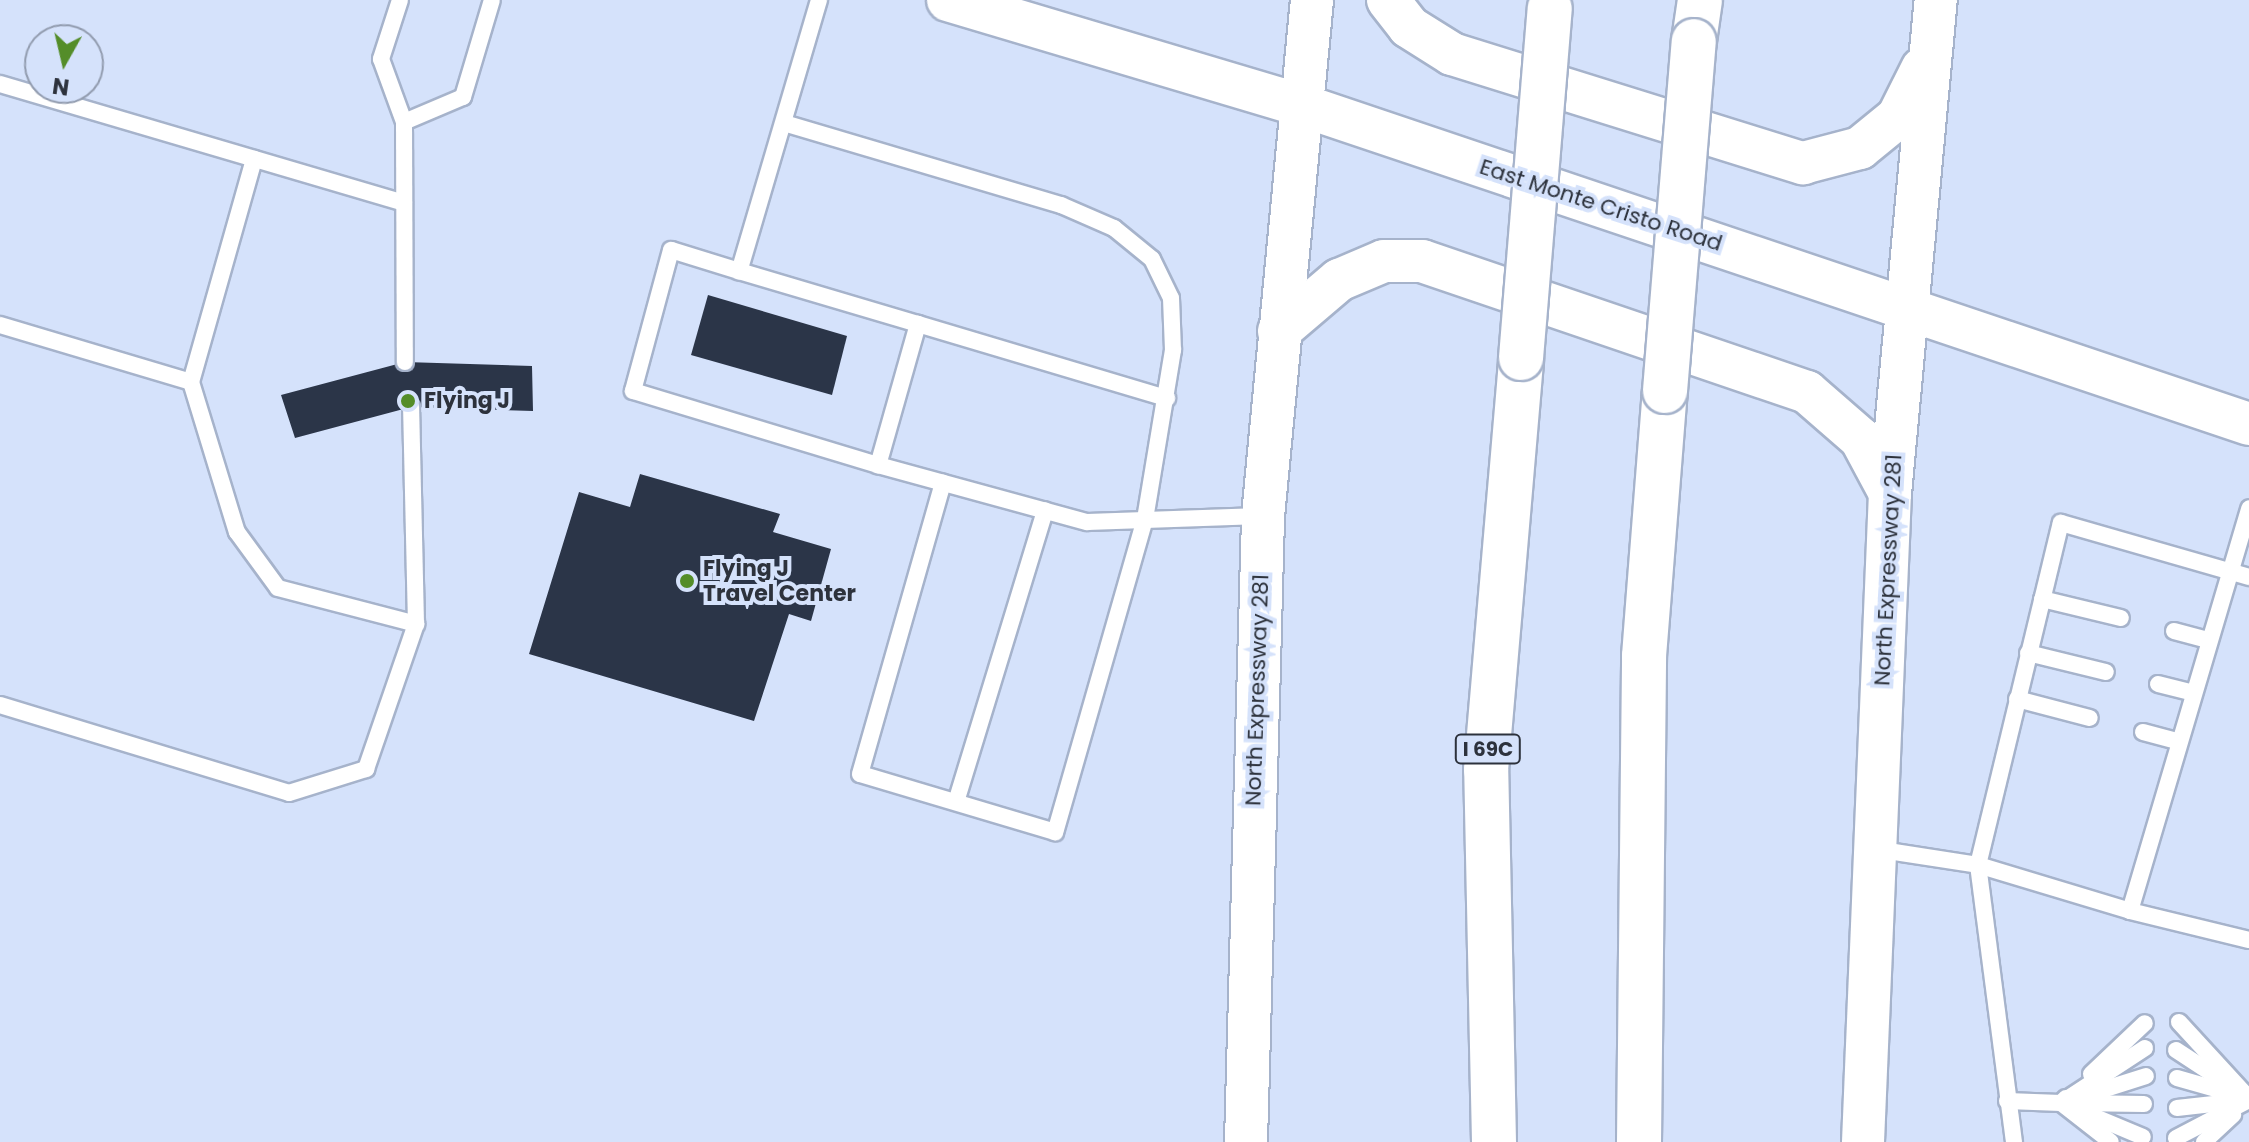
<!DOCTYPE html>
<style>
body{margin:0}
#map{position:relative;width:2249px;height:1142px;overflow:hidden;background:#d5e2fb;font-family:Poppins,sans-serif}
div>[style]{position:absolute}
.building>*{inset:0;background:#2b3548}
.roads{filter:drop-shadow(2px 0 #a6b3cb) drop-shadow(-2px 0 #a6b3cb) drop-shadow(0 2px #a6b3cb) drop-shadow(0 -2px #a6b3cb)}
.service>*{height:16px;margin:-8px;padding:0 8px;transform-origin:8px;border-radius:8px;background:#fff}
.secondary>*{height:42px;margin:-21px;padding:0 21px;transform-origin:21px;border-radius:21px;background:#fff}
.motorway>*{height:44px;margin:-22px;padding:0 22px;transform-origin:22px;border-radius:22px;background:#fff}
.bridges{filter:drop-shadow(2px 0 #a6b3cb) drop-shadow(-2px 0 #a6b3cb) drop-shadow(0 2px #a6b3cb) drop-shadow(0 -2px #a6b3cb)}
.motorway-bridge>*{height:44px;margin:-22px;padding:0 22px;transform-origin:22px;border-radius:22px;background:#fff}
.dots>*{width:22px;height:22px;translate:-50% -50%;box-sizing:border-box;border:4px solid #d5e2fb;border-radius:50%}
span{translate:-50% -50%;white-space:nowrap;text-align:center;line-height:1.15;-webkit-text-stroke:8px #d5e2fb;paint-order:stroke}
.shield-label span{padding:2px 6px;background:#d5e2fb;border:2px solid;border-radius:6px;-webkit-text-stroke-width:0}
.shield-label{font-size:20px;color:#2d323c;font-weight:700}
.street-label{font-size:22px;color:#2d323c}
.poi-label{font-size:22px;color:#2d323c;font-weight:700}
.left{translate:0 -50%;text-align:left}
.north{position:absolute;left:24px;top:24px;width:80px;height:80px;box-sizing:border-box;background:#d5e2fb;border:2px solid #929caf;border-radius:50%;rotate:188deg;font-size:22px;font-weight:700;line-height:32px;text-align:center;color:#2d323c}
.north::after{content:'';display:block;margin:auto;width:28px;height:36px;background:#548d29;clip-path:polygon(50% 0,100% 100%,50% 72%,0 100%)}
</style>
<div id="map">
<div class="building">
<div style="clip-path:polygon(708px 295px,847px 336px,832px 395px,691px 355px)"></div>
<div style="clip-path:polygon(405px 362px,532px 366px,533px 411px,411px 407px,295px 438px,281px 395px)"></div>
<div style="clip-path:polygon(640px 474px,780px 514px,773px 532px,831px 549px,811px 621px,789px 614px,754px 721px,529px 654px,579px 492px,630px 507px)"></div>
</div>
<div class="roads">
<div class="service">
<div style="left:400px;top:0;width:62px;rotate:107.9deg"></div>
<div style="left:381px;top:59px;width:67px;rotate:69.9deg"></div>
<div style="left:404px;top:122px;width:64px;rotate:-23deg"></div>
<div style="left:463px;top:97px;width:101px;rotate:-73.4deg"></div>
<div style="left:819px;top:0;width:283px;rotate:106.4deg"></div>
<div style="left:739px;top:271px;width:187px;rotate:16.5deg"></div>
<div style="left:918px;top:324px;width:147px;rotate:105.8deg"></div>
<div style="left:878px;top:465px;width:217px;rotate:15.3deg"></div>
<div style="left:1087px;top:522px;width:174px;rotate:-2deg"></div>
<div style="left:0;top:84px;width:421px;rotate:16.4deg"></div>
<div style="left:404px;top:122px;width:240px;rotate:89.8deg"></div>
<div style="left:784px;top:123px;width:289px;rotate:16.5deg"></div>
<div style="left:1061px;top:205px;width:58px;rotate:23.5deg"></div>
<div style="left:1114px;top:228px;width:49px;rotate:39.2deg"></div>
<div style="left:1152px;top:259px;width:43px;rotate:64deg"></div>
<div style="left:1171px;top:298px;width:52px;rotate:87.8deg"></div>
<div style="left:1173px;top:350px;width:171px;rotate:99.4deg"></div>
<div style="left:1145px;top:519px;width:326px;rotate:106deg"></div>
<div style="left:1055px;top:832px;width:203px;rotate:-163.4deg"></div>
<div style="left:860px;top:774px;width:303px;rotate:-74.1deg"></div>
<div style="left:739px;top:271px;width:71px;rotate:-162.8deg"></div>
<div style="left:671px;top:250px;width:146px;rotate:105.1deg"></div>
<div style="left:633px;top:391px;width:256px;rotate:16.8deg"></div>
<div style="left:918px;top:324px;width:260px;rotate:16.6deg"></div>
<div style="left:0;top:325px;width:199px;rotate:16.6deg"></div>
<div style="left:191px;top:382px;width:157px;rotate:73deg"></div>
<div style="left:237px;top:532px;width:69px;rotate:53.8deg"></div>
<div style="left:278px;top:588px;width:143px;rotate:14.6deg"></div>
<div style="left:191px;top:382px;width:232px;rotate:-74.2deg"></div>
<div style="left:2042px;top:599px;width:81px;rotate:13.5deg"></div>
<div style="left:2174px;top:631px;width:35px;rotate:15deg"></div>
<div style="left:2028px;top:653px;width:80px;rotate:13.7deg"></div>
<div style="left:2158px;top:684px;width:34px;rotate:14deg"></div>
<div style="left:2017px;top:699px;width:75px;rotate:14.6deg"></div>
<div style="left:0;top:705px;width:302px;rotate:16.9deg"></div>
<div style="left:289px;top:793px;width:81px;rotate:-17.3deg"></div>
<div style="left:366px;top:769px;width:153px;rotate:-71deg"></div>
<div style="left:416px;top:624px;width:217px;rotate:-91.3deg"></div>
<div style="left:2143px;top:732px;width:34px;rotate:15deg"></div>
<div style="left:956px;top:802px;width:305px;rotate:-73deg"></div>
<div style="left:1875px;top:849px;width:104px;rotate:8.8deg"></div>
<div style="left:1978px;top:865px;width:159px;rotate:16.8deg"></div>
<div style="left:2130px;top:911px;width:420px;rotate:-73.5deg"></div>
<div style="left:2130px;top:911px;width:122px;rotate:13.7deg"></div>
<div style="left:2179px;top:1022px;width:103px;rotate:47.4deg"></div>
<div style="left:2145px;top:1048px;width:100px;rotate:146.8deg"></div>
<div style="left:2061px;top:1103px;width:89px;rotate:-17.6deg"></div>
<div style="left:2176px;top:1050px;width:62px;rotate:33.2deg"></div>
<div style="left:2091px;top:1074px;width:74px;rotate:-43.4deg"></div>
<div style="left:2177px;top:1078px;width:58px;rotate:15.9deg"></div>
<div style="left:2066px;top:1098px;width:7px;rotate:135deg"></div>
<div style="left:2061px;top:1103px;width:63px;rotate:38deg"></div>
<div style="left:2007px;top:1101px;width:54px;rotate:2.1deg"></div>
<div style="left:2074px;top:1103px;width:70px;rotate:0.8deg"></div>
<div style="left:2177px;top:1108px;width:62px;rotate:-6.4deg"></div>
<div style="left:2081px;top:1111px;width:67px;rotate:22.8deg"></div>
<div style="left:2176px;top:1138px;width:82px;rotate:-27.5deg"></div>
<div style="left:2014px;top:1142px;width:279px;rotate:-97.4deg"></div>
<div style="left:1978px;top:865px;width:352px;rotate:-76.4deg"></div>
<div style="left:2061px;top:523px;width:196px;rotate:16deg"></div>
<div style="left:2204px;top:1142px;width:40px;rotate:-43deg"></div>
</div>
<div class="secondary">
<div style="left:948px;top:0;width:368px;rotate:16.6deg"></div>
<div style="left:1301px;top:105px;width:1000px;rotate:18.6deg"></div>
<div style="left:1388px;top:0;width:34px;rotate:52deg"></div>
<div style="left:1409px;top:27px;width:51px;rotate:32.1deg"></div>
<div style="left:1452px;top:54px;width:368px;rotate:17.3deg"></div>
<div style="left:1803px;top:163px;width:59px;rotate:-14.7deg"></div>
<div style="left:1860px;top:148px;width:49px;rotate:-39.2deg"></div>
<div style="left:1898px;top:117px;width:54px;rotate:-63.4deg"></div>
<div style="left:1279px;top:331px;width:79px;rotate:-40.4deg"></div>
<div style="left:1339px;top:280px;width:49px;rotate:-22.9deg"></div>
<div style="left:1384px;top:261px;width:38px"></div>
<div style="left:1422px;top:261px;width:407px;rotate:18.8deg"></div>
<div style="left:1807px;top:392px;width:72px;rotate:41deg"></div>
<div style="left:1861px;top:439px;width:61px;rotate:61.8deg"></div>
<div style="left:1246px;top:1142px;width:626px;rotate:-88.44deg"></div>
<div style="left:1263px;top:516px;width:518px;rotate:-84.58deg"></div>
<div style="left:1863px;top:1142px;width:650px;rotate:-87.62deg"></div>
<div style="left:1890px;top:493px;width:495px;rotate:-84.7deg"></div>
</div>
<div class="motorway">
<div style="left:1694px;top:41px;width:41px;rotate:-81.7deg"></div>
<div style="left:1494px;top:1142px;width:372px;rotate:-91.2deg"></div>
<div style="left:1486px;top:770px;width:413px;rotate:-85.1deg"></div>
<div style="left:1639px;top:1142px;width:486px;rotate:-89.4deg"></div>
<div style="left:1644px;top:656px;width:266px;rotate:-85.5deg"></div>
</div>
</div>
<div class="bridges">
<div class="motorway-bridge">
<div style="left:1521px;top:358px;width:351px;rotate:-85.3deg"></div>
<div style="left:1665px;top:391px;width:351px;rotate:-85.3deg"></div>
</div>
</div>
<div class="dots">
<div style="left:408px;top:401px;background:#548d29"></div>
<div style="left:687px;top:581px;background:#548d29"></div>
</div>
<div class="shield-label">
<span style="left:1488px;top:749px">I 69C</span>
</div>
<div class="street-label">
<span style="left:1601px;top:205px;rotate:18deg">East Monte Cristo Road</span>
<span style="left:1888px;top:570px;rotate:-87deg">North Expressway 281</span>
<span style="left:1257px;top:690px;rotate:-88deg">North Expressway 281</span>
</div>
<div class="poi-label">
<span class="left" style="left:424px;top:401px">Flying J</span>
<span class="left" style="left:703px;top:581px">Flying J<br>Travel Center</span>
</div>
<div class="north">N</div>
</div>
